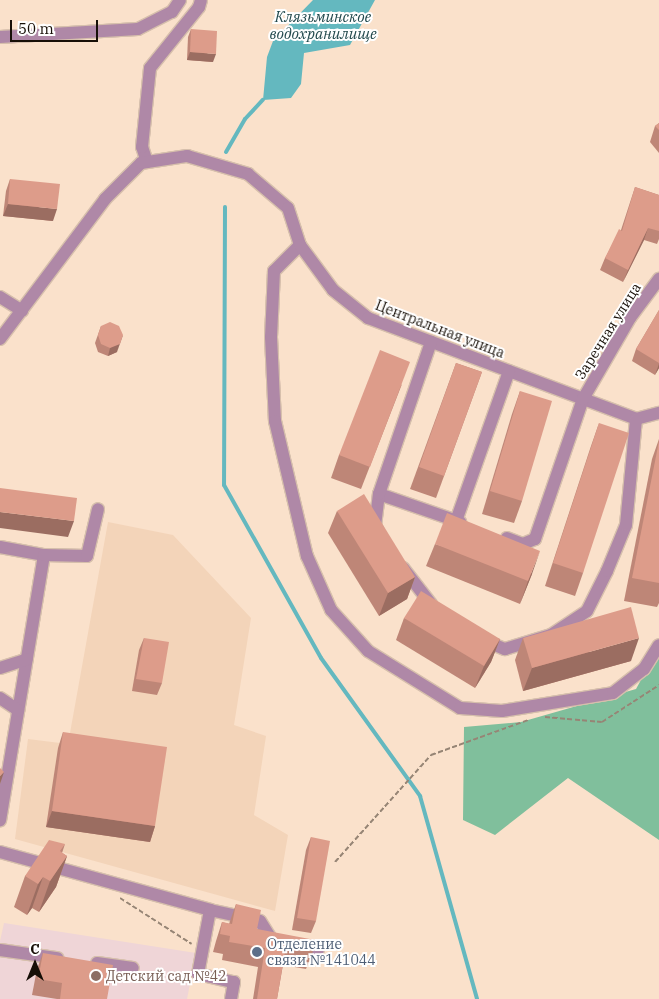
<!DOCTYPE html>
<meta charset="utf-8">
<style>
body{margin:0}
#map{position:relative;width:659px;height:999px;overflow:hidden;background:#fae1cb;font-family:"IBM Plex Serif",serif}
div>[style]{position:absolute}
.built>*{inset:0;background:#f3d4b9}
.education>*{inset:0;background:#efd5d7}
.forest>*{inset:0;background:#80bf9c}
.water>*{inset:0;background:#64b8bf}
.stream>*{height:4px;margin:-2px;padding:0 2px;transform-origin:2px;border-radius:2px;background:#64b8bf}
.path>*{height:2px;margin-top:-1px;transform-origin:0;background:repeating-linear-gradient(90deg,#968575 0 5px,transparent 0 7.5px)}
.roads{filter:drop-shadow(1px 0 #d6bfac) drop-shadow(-1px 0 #d6bfac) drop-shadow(0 1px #d6bfac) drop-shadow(0 -1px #d6bfac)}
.minor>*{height:12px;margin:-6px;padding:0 6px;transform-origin:6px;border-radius:6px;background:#af88a7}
.wall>*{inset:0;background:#be8677}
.shaded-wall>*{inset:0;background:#9b6d61}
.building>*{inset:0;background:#dd9c8a}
.dots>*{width:14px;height:14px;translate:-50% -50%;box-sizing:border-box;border:2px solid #fff;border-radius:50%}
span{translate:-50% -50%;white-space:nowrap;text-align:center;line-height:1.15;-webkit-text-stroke:4px #fff;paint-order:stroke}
.street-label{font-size:14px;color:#170f07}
.service-label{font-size:14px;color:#4e5e75}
.left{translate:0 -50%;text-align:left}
.education-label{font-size:14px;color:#785e54}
.water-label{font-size:15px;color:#22494d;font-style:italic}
.north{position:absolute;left:10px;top:939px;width:50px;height:50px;-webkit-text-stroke:4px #fff;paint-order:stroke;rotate:0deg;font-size:14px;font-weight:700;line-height:20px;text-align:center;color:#170f07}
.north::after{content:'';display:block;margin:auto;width:18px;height:22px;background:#170f07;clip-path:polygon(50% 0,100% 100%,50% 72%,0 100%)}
.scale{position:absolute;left:10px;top:20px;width:88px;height:22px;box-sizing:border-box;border:2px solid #170f07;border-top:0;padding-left:6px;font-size:15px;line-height:18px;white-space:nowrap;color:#170f07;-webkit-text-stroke:4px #fff;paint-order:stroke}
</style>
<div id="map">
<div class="built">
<div style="clip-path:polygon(108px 522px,173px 535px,251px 618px,234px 725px,266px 736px,254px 815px,288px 835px,275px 911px,15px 839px,28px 739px,68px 744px)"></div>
</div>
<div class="education">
<div style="clip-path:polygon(4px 923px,196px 953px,187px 999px,0 999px,0 941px)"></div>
</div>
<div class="forest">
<div style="clip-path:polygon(659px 647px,659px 840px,568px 778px,495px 835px,463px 820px,464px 727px,521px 722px,636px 689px)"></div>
</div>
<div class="water">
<div style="clip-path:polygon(313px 0,375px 0,350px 45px,304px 53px,301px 84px,291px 98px,263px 100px,267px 57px,273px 41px)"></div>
</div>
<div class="stream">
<div style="left:226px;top:152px;width:38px;rotate:-60deg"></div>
<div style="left:245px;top:119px;width:26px;rotate:-47deg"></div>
<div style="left:225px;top:207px;width:278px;rotate:90.2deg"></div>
<div style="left:224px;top:485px;width:198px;rotate:60.7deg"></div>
<div style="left:321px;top:658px;width:170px;rotate:54.3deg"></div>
<div style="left:420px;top:796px;width:211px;rotate:74.3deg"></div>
</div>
<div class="path">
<div style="left:545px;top:717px;width:57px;rotate:5deg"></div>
<div style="left:602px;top:722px;width:68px;rotate:-33deg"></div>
<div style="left:335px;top:862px;width:144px;rotate:-48.1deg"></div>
<div style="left:431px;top:755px;width:103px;rotate:-19.8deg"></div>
<div style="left:120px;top:898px;width:85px;rotate:32.6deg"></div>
</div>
<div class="roads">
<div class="minor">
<div style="left:0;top:37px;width:138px;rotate:-3.3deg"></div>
<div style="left:138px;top:29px;width:38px;rotate:-27deg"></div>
<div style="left:172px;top:12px;width:14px;rotate:-56deg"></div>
<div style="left:147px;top:162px;width:16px;rotate:-108deg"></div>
<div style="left:142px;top:147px;width:79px;rotate:-84.2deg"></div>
<div style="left:150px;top:68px;width:78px;rotate:-51.2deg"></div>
<div style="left:199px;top:7px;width:7px;rotate:-74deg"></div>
<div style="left:300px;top:245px;width:37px;rotate:135deg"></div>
<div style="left:274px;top:271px;width:66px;rotate:92.6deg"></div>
<div style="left:271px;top:337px;width:84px;rotate:87.3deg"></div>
<div style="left:275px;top:421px;width:139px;rotate:76.7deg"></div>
<div style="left:307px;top:556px;width:59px;rotate:66deg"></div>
<div style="left:331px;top:610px;width:55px;rotate:47.9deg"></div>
<div style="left:368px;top:651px;width:108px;rotate:31.8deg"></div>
<div style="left:460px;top:708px;width:42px;rotate:4.1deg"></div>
<div style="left:502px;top:711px;width:112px;rotate:-9.2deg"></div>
<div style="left:613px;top:693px;width:39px;rotate:-38deg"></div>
<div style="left:644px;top:669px;width:28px;rotate:-58deg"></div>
<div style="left:0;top:297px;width:26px;rotate:32deg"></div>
<div style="left:0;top:339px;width:175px;rotate:-53.1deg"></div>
<div style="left:105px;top:199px;width:51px;rotate:-45deg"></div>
<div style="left:141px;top:163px;width:47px;rotate:-8.7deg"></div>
<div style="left:187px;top:156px;width:64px;rotate:16.4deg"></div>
<div style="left:248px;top:174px;width:52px;rotate:40.4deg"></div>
<div style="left:288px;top:208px;width:39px;rotate:72deg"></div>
<div style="left:300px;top:245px;width:56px;rotate:53.7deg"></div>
<div style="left:333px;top:290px;width:45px;rotate:38.7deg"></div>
<div style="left:368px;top:318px;width:286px;rotate:20.6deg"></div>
<div style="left:636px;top:419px;width:24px;rotate:-15deg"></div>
<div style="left:379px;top:494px;width:86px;rotate:19.1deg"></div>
<div style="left:456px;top:521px;width:159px;rotate:-70.5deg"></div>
<div style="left:378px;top:531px;width:6px;rotate:-121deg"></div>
<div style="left:375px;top:526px;width:32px;rotate:-83deg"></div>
<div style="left:379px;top:494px;width:161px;rotate:-71.1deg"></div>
<div style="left:507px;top:538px;width:17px;rotate:21deg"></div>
<div style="left:523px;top:544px;width:13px;rotate:-23deg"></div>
<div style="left:535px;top:539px;width:148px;rotate:-71.1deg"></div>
<div style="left:583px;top:399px;width:94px;rotate:-59.9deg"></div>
<div style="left:630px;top:318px;width:49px;rotate:-53.4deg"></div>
<div style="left:0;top:547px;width:45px;rotate:10.3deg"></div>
<div style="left:44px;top:555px;width:269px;rotate:99.4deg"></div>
<div style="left:44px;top:555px;width:43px;rotate:1.3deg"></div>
<div style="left:87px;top:556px;width:48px;rotate:-76.8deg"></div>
<div style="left:403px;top:568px;width:46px;rotate:52.1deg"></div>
<div style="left:481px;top:639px;width:26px;rotate:23deg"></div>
<div style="left:505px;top:649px;width:48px;rotate:-16.9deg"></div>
<div style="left:551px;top:635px;width:43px;rotate:-33.7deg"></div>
<div style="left:587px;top:611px;width:45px;rotate:-63.4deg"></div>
<div style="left:607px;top:571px;width:50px;rotate:-67.6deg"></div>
<div style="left:626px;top:525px;width:106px;rotate:-84.6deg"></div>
<div style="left:0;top:668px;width:28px;rotate:-18deg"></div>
<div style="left:0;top:698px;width:22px;rotate:34deg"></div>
<div style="left:0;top:852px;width:218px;rotate:15.4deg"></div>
<div style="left:210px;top:910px;width:65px;rotate:100.6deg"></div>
<div style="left:198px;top:974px;width:37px;rotate:13deg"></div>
<div style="left:234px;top:982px;width:17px;rotate:100deg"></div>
<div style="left:210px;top:910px;width:51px;rotate:12.4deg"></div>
<div style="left:260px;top:921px;width:25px;rotate:58deg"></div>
<div style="left:298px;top:947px;width:20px;rotate:11deg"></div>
<div style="left:0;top:950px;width:58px;rotate:8deg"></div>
<div style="left:97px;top:963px;width:36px;rotate:8deg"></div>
</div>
</div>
<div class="wall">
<div style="clip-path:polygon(191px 29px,213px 62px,187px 60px,188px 37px)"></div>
<div style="clip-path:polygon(659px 123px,659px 153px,650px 142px,655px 126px)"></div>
<div style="clip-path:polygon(10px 179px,53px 221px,3px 216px,6px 191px)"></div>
<div style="clip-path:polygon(635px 187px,659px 195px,659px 239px,657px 244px,644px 240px,623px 282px,600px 270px,605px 258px,621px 230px)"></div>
<div style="clip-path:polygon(659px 310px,659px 368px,655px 375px,632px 361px,636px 349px)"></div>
<div style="clip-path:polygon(101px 326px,117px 352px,108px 356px,98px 352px,95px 343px)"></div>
<div style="clip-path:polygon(456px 363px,482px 372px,436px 498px,410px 489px)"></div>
<div style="clip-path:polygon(402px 384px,361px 489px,331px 478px,339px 455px)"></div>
<div style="clip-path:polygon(520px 391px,522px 501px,514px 523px,482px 514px,512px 414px)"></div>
<div style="clip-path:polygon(599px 423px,583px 573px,575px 596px,545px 586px,591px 446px)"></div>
<div style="clip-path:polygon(659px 439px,659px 603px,657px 607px,624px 601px,652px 459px)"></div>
<div style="clip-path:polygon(337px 511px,415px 577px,407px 599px,379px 616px,328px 533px)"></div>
<div style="clip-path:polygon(435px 544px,532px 574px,520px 604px,426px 566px)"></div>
<div style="clip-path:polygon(404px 618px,500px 639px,491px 662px,475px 688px,396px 640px)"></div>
<div style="clip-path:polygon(144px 638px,162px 683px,157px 695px,132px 691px,139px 650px)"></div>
<div style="clip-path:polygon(523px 638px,631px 661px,523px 691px,515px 660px)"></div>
<div style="clip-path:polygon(63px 732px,155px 826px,150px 842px,46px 827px,58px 748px)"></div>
<div style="clip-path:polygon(311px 837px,316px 921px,311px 933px,292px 930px,306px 850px)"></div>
<div style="clip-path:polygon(65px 844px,62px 853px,67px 856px,56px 887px,39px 912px,32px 908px,27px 915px,14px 907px,25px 876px)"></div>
<div style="clip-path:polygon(236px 904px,257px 929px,313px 951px,306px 969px,283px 965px,277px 999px,253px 999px,258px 967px,222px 960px,223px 954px,213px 952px,216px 941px,222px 922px,229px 924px)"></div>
<div style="clip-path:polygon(43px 953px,107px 999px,57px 999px,32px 995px,37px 969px)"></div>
</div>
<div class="shaded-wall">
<div style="clip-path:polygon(190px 52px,216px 54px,213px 62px,187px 60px)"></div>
<div style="clip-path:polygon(8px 204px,57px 209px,53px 221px,3px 216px)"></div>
<div style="clip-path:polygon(648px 228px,644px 240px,623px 282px,628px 270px)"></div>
<div style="clip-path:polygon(123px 335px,117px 352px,108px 356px,110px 348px)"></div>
<div style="clip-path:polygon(659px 364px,659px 368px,655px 375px)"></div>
<div style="clip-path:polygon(0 512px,74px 521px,68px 537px,0 528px)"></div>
<div style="clip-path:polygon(540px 551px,532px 574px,520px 604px,528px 581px)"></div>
<div style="clip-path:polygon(415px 577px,407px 599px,379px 616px,388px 593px)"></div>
<div style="clip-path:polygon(639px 638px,631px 661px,523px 691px,532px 668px)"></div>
<div style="clip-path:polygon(500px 639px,491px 662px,475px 688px,484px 666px)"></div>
<div style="clip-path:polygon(4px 772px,0 784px,0 776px)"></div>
<div style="clip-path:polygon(52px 811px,155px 826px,150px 842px,46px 827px)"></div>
<div style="clip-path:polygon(67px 856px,56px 887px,39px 912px,50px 881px)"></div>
<div style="clip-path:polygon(43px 877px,32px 908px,27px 915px,38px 884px)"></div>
</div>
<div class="building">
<div style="clip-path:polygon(191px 29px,217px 31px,216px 54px,190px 52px)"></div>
<div style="clip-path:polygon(659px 123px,659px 130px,655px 126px)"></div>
<div style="clip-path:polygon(10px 179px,60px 184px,57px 209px,8px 204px)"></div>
<div style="clip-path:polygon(635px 187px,659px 195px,659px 231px,648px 228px,628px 270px,605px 258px,619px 229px,622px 231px)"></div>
<div style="clip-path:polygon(659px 310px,659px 363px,636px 349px)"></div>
<div style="clip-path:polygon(110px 322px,119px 326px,123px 335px,120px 344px,110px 348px,101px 344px,98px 335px,101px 326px)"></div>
<div style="clip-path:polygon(380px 350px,410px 362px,370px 467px,339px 455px)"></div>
<div style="clip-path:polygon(456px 363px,482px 372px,444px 476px,419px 467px)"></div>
<div style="clip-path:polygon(520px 391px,552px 401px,522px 501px,490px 491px)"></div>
<div style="clip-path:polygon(599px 423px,629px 433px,583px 573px,553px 563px)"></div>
<div style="clip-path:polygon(659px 441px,659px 583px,632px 578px)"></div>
<div style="clip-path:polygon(0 488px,77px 498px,74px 521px,0 512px)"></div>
<div style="clip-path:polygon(364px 494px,415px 577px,388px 593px,337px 511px)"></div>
<div style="clip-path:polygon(447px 513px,540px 551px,528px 581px,435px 544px)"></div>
<div style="clip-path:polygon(421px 591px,500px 639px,484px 666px,404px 618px)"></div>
<div style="clip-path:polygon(631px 607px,639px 638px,532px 668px,523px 638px)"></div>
<div style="clip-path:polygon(144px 638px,169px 642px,162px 683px,136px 679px)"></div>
<div style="clip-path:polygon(63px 732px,167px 747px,155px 826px,52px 811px)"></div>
<div style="clip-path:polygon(0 768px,4px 772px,0 776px)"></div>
<div style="clip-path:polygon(311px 837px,330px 841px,316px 921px,297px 918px)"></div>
<div style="clip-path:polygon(49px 840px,65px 844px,60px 851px,67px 856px,50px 881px,43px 877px,38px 884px,25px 876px)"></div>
<div style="clip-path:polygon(236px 904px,261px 910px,257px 929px,315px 940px,313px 951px,286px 946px,277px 999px,257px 999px,265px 948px,229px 942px,230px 936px,220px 934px,222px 922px,232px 924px)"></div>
<div style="clip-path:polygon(43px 953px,113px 965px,107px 999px,60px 999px,62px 983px,38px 979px)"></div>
</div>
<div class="dots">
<div style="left:257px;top:952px;background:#5c6f8a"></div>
<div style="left:96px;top:976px;background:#8d6e63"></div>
</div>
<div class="street-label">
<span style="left:440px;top:329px;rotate:21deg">Центральная улица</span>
<span style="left:608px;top:331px;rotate:-58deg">Заречная улица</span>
</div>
<div class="service-label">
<span class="left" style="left:267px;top:952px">Отделение<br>связи №141044</span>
</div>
<div class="education-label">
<span class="left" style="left:106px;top:976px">Детский сад №42</span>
</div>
<div class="water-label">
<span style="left:323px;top:25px">Клязьминское<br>водохранилище</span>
</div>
<div class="north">С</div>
<div class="scale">50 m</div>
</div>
